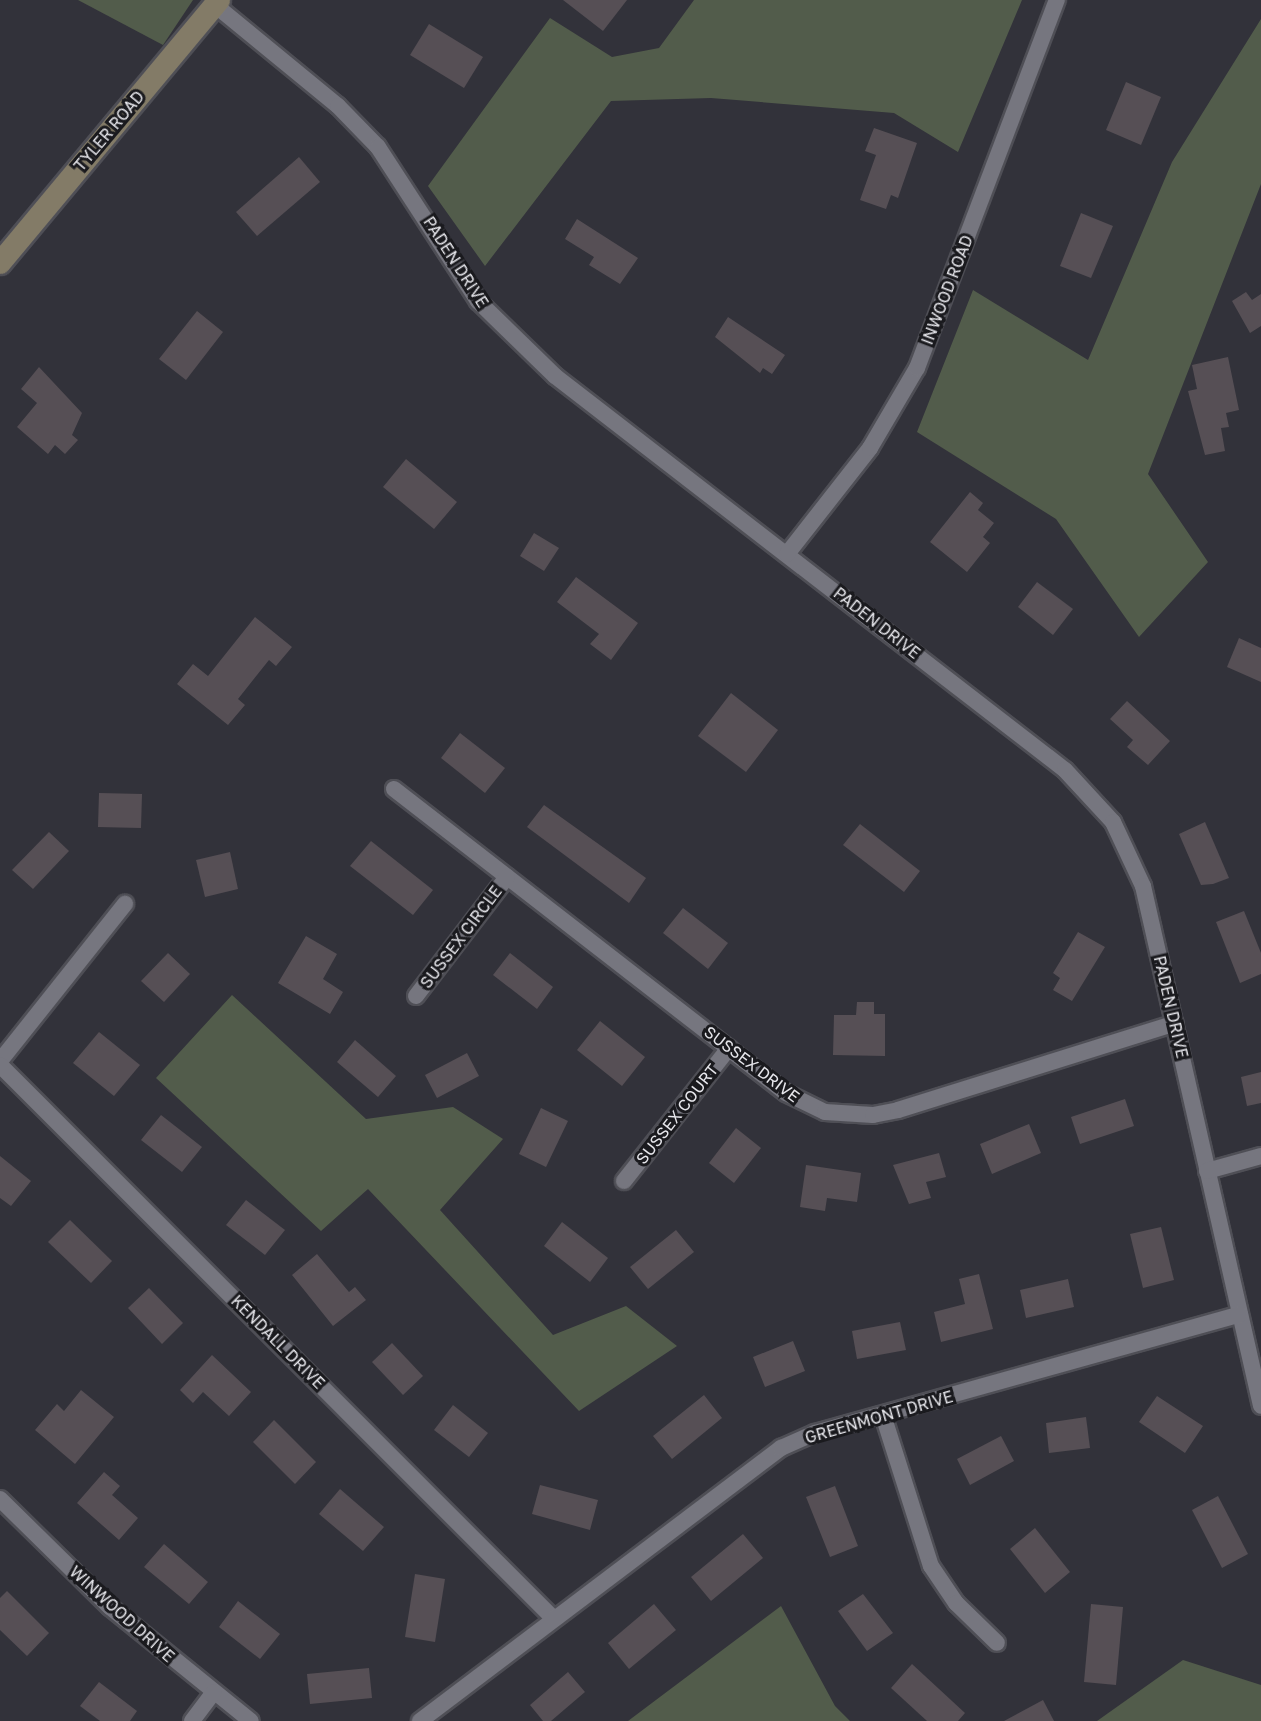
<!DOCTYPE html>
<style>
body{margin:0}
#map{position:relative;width:1261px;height:1721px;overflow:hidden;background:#32323a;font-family:"Golos Text",sans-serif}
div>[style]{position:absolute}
.green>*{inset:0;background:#525c4b}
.building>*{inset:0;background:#564f55}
.roads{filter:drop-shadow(2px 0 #4f4f56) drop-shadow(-2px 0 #4f4f56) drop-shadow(0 2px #4f4f56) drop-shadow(0 -2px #4f4f56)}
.street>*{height:16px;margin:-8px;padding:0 8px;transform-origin:8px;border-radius:8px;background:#76767f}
.secondary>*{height:22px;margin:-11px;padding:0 11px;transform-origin:11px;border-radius:11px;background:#837b67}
span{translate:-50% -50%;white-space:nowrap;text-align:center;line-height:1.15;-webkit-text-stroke:6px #1a1a1e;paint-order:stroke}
.street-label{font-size:16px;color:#e7e7ec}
</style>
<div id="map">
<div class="green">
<div style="clip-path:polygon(78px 0,193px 0,163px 45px)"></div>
<div style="clip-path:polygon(694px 0,1022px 0,958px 152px,894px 113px,711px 98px,611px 101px,485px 266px,428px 186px,550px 18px,612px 57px,659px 48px)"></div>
<div style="clip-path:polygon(1261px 19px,1261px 184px,1148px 474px,1208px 562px,1139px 637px,1056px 519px,917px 432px,973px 290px,1088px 360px,1172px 162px)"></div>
<div style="clip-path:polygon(232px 995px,366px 1119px,453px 1107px,503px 1139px,440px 1210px,553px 1335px,626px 1306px,677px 1346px,579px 1411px,368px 1189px,321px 1231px,156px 1078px)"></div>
<div style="clip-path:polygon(781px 1606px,835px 1706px,850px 1721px,628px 1721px)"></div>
<div style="clip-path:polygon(1183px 1660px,1261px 1685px,1261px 1721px,1097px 1721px)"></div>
</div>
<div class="building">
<div style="clip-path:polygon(563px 0,627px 0,603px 31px)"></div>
<div style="clip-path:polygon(429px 24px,483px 57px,464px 88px,410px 55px)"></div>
<div style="clip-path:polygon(1126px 82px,1161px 97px,1141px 145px,1106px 130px)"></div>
<div style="clip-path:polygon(874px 128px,917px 143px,898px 198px,891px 195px,886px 209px,860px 200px,876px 155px,865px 151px)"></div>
<div style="clip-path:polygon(299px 157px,320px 182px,257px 236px,236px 212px)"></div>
<div style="clip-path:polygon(1081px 213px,1113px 226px,1091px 278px,1060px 266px)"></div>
<div style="clip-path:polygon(577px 219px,638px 258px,620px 284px,589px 265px,594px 257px,565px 239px)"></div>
<div style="clip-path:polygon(1246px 292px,1252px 300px,1261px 294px,1261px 326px,1250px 333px,1232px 301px)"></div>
<div style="clip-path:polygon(197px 311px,223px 332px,186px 380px,159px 359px)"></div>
<div style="clip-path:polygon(728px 317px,785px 355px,772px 374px,763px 368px,760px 373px,715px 337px)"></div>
<div style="clip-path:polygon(1228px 357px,1239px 410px,1226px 413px,1229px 427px,1221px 428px,1225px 451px,1205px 455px,1188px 391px,1197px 389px,1192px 365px)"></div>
<div style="clip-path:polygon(39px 367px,82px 413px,72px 435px,78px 440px,65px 454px,55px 445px,48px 454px,17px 427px,37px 403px,21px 389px)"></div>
<div style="clip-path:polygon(406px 459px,457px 502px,434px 529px,383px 487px)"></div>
<div style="clip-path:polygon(970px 492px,983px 503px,978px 510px,994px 523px,983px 537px,990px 543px,967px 572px,930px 542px)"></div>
<div style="clip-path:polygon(534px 533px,559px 548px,544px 571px,520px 556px)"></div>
<div style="clip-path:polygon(576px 577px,638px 623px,611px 660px,590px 644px,599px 634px,557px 602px)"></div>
<div style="clip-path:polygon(1037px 582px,1073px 609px,1053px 635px,1018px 607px)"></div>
<div style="clip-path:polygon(255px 617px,292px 647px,276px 666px,269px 660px,238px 699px,245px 705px,228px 725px,177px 684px,193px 664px,208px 676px)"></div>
<div style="clip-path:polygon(1239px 638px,1261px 648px,1261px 682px,1227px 667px)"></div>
<div style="clip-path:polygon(731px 693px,778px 730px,746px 772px,698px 736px)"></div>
<div style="clip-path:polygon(1127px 701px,1170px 741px,1148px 765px,1127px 747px,1133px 740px,1110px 719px)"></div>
<div style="clip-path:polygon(460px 733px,505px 768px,485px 793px,441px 758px)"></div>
<div style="clip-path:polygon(99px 793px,142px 794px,141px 828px,98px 827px)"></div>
<div style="clip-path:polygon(544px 805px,646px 878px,629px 903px,527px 827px)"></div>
<div style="clip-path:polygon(1205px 822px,1229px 878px,1213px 884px,1201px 885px,1179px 834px)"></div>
<div style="clip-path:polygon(860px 824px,920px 871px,904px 892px,843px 845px)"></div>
<div style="clip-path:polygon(49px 832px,69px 851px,33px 889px,12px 870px)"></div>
<div style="clip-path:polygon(371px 841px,433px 890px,413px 915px,350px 866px)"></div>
<div style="clip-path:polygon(230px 852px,238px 889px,205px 897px,196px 860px)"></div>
<div style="clip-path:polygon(683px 908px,728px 943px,708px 969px,663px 933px)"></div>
<div style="clip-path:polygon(1244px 911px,1261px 953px,1261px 974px,1240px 983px,1216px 922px)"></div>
<div style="clip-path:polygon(1078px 932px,1105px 947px,1072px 1001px,1053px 990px,1060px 978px,1053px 973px)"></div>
<div style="clip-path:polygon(306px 936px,337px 954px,323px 979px,343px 992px,330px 1014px,278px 983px)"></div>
<div style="clip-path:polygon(168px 953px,190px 974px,164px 1002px,141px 981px)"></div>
<div style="clip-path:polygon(510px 953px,553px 987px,537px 1009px,493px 975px)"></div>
<div style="clip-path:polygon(857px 1002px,874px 1002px,874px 1014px,885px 1014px,885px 1056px,833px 1055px,834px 1015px,856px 1015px)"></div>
<div style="clip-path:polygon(600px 1021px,645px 1057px,622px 1086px,577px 1050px)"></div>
<div style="clip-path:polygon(99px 1032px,140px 1065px,114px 1096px,73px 1063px)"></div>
<div style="clip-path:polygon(355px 1040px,396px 1076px,378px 1097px,337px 1062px)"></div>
<div style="clip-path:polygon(467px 1053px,479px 1076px,437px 1098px,425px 1075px)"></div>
<div style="clip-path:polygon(1261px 1072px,1261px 1103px,1247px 1106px,1241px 1077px)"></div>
<div style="clip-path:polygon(1125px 1099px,1134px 1126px,1080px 1144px,1071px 1117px)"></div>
<div style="clip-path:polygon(541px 1108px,568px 1121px,546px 1167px,519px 1154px)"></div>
<div style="clip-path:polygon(161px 1115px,202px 1147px,182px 1172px,141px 1140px)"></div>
<div style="clip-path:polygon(1029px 1124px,1041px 1153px,992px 1174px,980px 1144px)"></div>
<div style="clip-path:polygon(736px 1128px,761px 1148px,734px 1183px,709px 1163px)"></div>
<div style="clip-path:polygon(939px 1153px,946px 1177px,926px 1182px,931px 1198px,909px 1204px,893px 1165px)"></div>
<div style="clip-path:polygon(0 1156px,31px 1181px,11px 1206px,0 1198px)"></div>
<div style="clip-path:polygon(806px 1165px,861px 1173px,857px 1202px,827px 1198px,825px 1211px,800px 1207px)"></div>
<div style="clip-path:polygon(246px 1200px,285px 1230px,265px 1255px,226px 1225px)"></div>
<div style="clip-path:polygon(70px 1220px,112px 1261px,91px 1283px,48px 1242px)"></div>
<div style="clip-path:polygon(562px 1222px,608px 1258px,590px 1282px,544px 1246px)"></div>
<div style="clip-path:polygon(1161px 1227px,1174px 1280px,1143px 1288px,1130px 1234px)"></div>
<div style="clip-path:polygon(676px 1230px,694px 1252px,648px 1289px,630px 1267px)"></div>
<div style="clip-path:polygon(317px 1254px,349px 1292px,355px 1287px,366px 1300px,333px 1326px,292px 1275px)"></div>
<div style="clip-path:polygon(979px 1274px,993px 1329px,941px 1342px,934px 1312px,965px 1304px,959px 1279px)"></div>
<div style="clip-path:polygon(1068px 1279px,1074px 1307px,1026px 1318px,1020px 1290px)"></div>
<div style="clip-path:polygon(149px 1288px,183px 1323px,162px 1344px,128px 1308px)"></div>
<div style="clip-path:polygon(900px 1322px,906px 1350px,857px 1359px,852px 1331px)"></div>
<div style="clip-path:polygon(793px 1341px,805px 1371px,765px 1387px,753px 1357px)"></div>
<div style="clip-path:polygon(392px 1343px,423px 1376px,403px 1395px,372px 1362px)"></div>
<div style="clip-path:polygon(212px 1355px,251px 1392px,229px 1416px,203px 1392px,193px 1403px,180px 1390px)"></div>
<div style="clip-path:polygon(81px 1390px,114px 1417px,75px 1464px,35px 1430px,57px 1404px,64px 1411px)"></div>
<div style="clip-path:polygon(704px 1395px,722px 1418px,672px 1459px,653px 1436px)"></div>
<div style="clip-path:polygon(1157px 1396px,1203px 1426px,1185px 1453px,1139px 1422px)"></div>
<div style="clip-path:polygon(453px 1405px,488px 1433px,469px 1457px,434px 1430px)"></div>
<div style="clip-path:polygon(1086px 1417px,1090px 1448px,1049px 1453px,1046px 1423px)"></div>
<div style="clip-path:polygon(274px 1420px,316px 1462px,295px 1484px,253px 1442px)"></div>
<div style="clip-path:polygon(1001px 1436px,1014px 1461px,970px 1485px,957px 1459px)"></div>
<div style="clip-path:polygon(104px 1472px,120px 1486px,112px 1495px,138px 1518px,119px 1540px,77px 1503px)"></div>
<div style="clip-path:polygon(540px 1485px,598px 1500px,590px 1530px,532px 1514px)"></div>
<div style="clip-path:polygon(835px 1486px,858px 1546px,830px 1557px,806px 1497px)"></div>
<div style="clip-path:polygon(340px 1489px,384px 1527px,363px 1551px,319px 1514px)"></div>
<div style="clip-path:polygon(1218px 1496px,1248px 1554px,1222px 1568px,1192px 1510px)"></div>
<div style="clip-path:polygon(1035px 1528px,1070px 1572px,1045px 1593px,1010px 1549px)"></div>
<div style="clip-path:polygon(743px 1534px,763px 1558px,711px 1601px,691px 1577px)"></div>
<div style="clip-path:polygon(164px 1544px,208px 1582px,189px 1604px,144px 1567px)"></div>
<div style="clip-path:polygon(415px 1574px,445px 1579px,435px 1642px,405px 1637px)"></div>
<div style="clip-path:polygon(7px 1591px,49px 1633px,27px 1656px,0 1630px,0 1598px)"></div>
<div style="clip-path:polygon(863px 1594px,893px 1633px,867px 1651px,838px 1611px)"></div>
<div style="clip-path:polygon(238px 1601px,280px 1634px,260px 1659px,219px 1627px)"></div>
<div style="clip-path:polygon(654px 1604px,676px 1630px,629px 1669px,608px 1643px)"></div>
<div style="clip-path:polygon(1091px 1604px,1123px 1607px,1116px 1685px,1084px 1682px)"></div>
<div style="clip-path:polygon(912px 1664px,965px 1713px,958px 1721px,927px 1721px,891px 1688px)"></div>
<div style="clip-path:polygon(369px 1668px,372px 1698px,310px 1704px,307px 1674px)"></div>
<div style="clip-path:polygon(568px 1672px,585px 1692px,551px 1721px,543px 1721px,530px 1705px)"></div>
<div style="clip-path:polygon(99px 1682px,137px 1711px,130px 1721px,100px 1721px,80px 1706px)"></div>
<div style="clip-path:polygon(1043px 1700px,1054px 1721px,1004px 1721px)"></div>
</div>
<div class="roads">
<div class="street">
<div style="left:215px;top:5px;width:159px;rotate:39.4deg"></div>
<div style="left:338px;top:106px;width:57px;rotate:45.7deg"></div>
<div style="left:378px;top:147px;width:184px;rotate:57deg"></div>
<div style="left:478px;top:301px;width:107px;rotate:44.2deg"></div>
<div style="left:555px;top:376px;width:644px;rotate:37.69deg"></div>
<div style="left:1065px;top:770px;width:71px;rotate:47.3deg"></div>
<div style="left:1113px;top:822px;width:71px;rotate:64.9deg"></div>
<div style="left:1143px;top:886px;width:533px;rotate:77.21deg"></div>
<div style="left:787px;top:554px;width:135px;rotate:-51.9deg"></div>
<div style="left:870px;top:448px;width:93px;rotate:-59.6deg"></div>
<div style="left:917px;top:368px;width:394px;rotate:-69.2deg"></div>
<div style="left:394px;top:789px;width:496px;rotate:37.8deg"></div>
<div style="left:786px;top:1093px;width:43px;rotate:26deg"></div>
<div style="left:825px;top:1112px;width:48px;rotate:3.6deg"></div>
<div style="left:873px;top:1115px;width:25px;rotate:-11deg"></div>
<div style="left:898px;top:1110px;width:290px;rotate:-17.4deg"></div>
<div style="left:416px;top:996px;width:150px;rotate:-52.6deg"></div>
<div style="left:0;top:1061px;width:201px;rotate:-51.5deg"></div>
<div style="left:0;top:1065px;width:783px;rotate:45deg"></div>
<div style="left:1207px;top:1171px;width:56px;rotate:-15.5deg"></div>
<div style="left:624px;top:1181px;width:169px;rotate:-51.7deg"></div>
<div style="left:883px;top:1415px;width:158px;rotate:72.4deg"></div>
<div style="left:931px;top:1566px;width:45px;rotate:56deg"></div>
<div style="left:956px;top:1603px;width:57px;rotate:44.3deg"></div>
<div style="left:0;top:1499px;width:154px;rotate:44.5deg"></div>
<div style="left:110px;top:1607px;width:181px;rotate:39deg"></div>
<div style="left:192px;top:1721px;width:36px;rotate:-53deg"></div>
<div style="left:420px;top:1721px;width:453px;rotate:-37.1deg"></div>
<div style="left:781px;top:1448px;width:37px;rotate:-24deg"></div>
<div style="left:815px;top:1433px;width:441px;rotate:-15.6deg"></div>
</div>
<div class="secondary">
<div style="left:0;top:263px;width:342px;rotate:-50.2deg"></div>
</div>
</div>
<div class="street-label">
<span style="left:109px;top:131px;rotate:-50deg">TYLER ROAD</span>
<span style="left:456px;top:262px;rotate:57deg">PADEN DRIVE</span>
<span style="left:947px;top:290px;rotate:-69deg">INWOOD ROAD</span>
<span style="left:877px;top:623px;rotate:38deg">PADEN DRIVE</span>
<span style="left:461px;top:937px;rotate:-53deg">SUSSEX CIRCLE</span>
<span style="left:1171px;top:1007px;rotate:77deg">PADEN DRIVE</span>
<span style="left:752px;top:1064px;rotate:37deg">SUSSEX DRIVE</span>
<span style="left:677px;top:1114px;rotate:-52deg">SUSSEX COURT</span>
<span style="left:278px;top:1342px;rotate:45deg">KENDALL DRIVE</span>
<span style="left:879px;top:1417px;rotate:-16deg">GREENMONT DRIVE</span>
<span style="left:122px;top:1614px;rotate:42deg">WINWOOD DRIVE</span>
</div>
</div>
